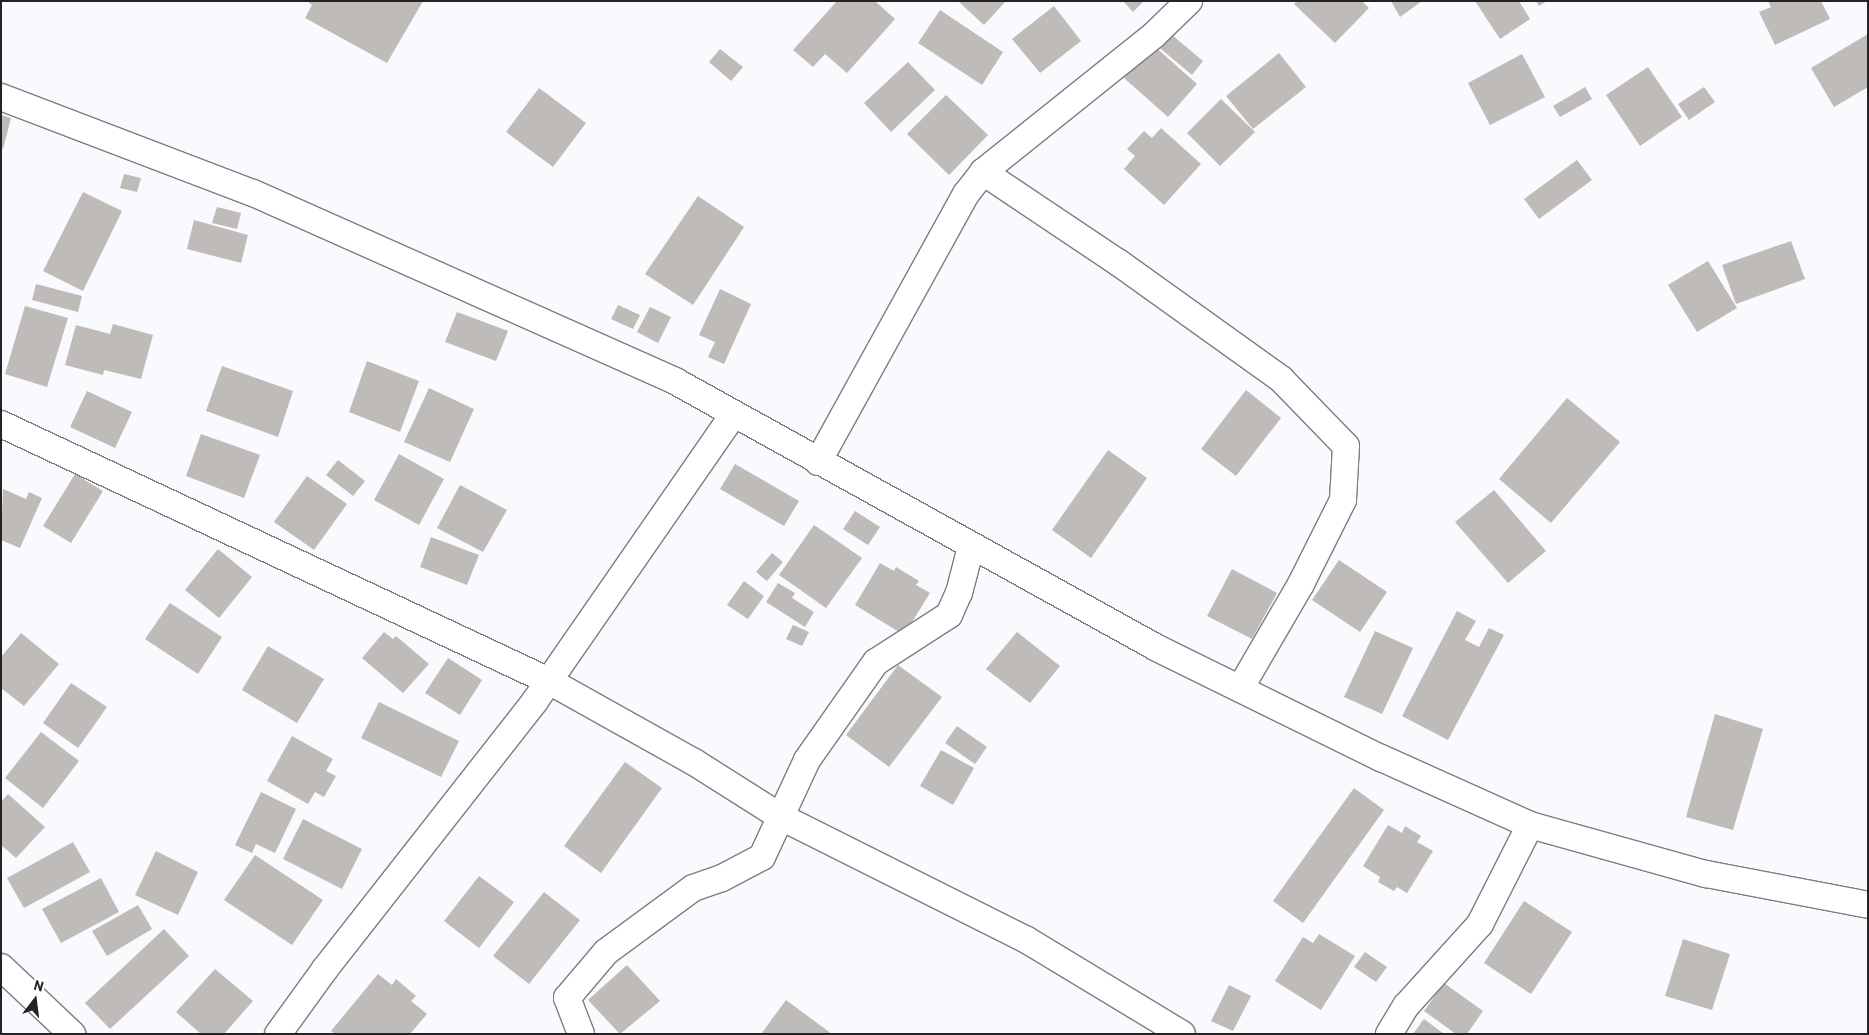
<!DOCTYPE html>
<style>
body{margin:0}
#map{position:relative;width:1869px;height:1035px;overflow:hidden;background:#f8fafd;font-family:Barlow,sans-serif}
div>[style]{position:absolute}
.building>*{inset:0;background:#bebbb9}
.roads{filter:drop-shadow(1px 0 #7c7e80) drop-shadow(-1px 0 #7c7e80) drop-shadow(0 1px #7c7e80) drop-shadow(0 -1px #7c7e80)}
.street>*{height:26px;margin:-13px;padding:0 13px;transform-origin:13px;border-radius:13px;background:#fff}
span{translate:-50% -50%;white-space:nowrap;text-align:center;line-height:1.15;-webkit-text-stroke:4px #fff;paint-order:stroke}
.frame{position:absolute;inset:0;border:2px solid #222324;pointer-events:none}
.north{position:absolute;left:10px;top:975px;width:50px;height:50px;-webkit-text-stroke:4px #fff;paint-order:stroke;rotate:15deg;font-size:14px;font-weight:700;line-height:20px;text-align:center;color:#222324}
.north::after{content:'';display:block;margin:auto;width:18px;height:22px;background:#222324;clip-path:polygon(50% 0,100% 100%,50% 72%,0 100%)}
</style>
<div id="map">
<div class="building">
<div style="clip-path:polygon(307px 1px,423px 1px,387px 63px,305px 18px,312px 5px)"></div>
<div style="clip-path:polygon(837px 1px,875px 1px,895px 19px,847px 73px,825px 54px,813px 67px,793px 50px)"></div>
<div style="clip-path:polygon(958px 1px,1006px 1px,984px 25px)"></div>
<div style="clip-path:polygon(1123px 1px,1144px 1px,1133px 12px)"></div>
<div style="clip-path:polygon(1297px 1px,1362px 1px,1369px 8px,1335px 43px,1294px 4px)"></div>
<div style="clip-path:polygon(1391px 1px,1422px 1px,1400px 17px)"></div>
<div style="clip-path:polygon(1475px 1px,1519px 1px,1530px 19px,1500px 39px)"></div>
<div style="clip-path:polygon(1536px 1px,1547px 1px,1539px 6px)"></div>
<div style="clip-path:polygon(1768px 1px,1821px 1px,1830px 19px,1775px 45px,1759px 12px,1771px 7px)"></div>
<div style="clip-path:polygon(1054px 6px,1081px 41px,1040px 73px,1012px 39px)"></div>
<div style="clip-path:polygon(940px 10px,1003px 52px,982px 85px,918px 43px)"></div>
<div style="clip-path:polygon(1166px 30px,1203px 61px,1192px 75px,1155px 44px)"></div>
<div style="clip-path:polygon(1868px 34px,1868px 87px,1834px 107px,1811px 68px)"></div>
<div style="clip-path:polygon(1153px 45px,1197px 84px,1168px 117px,1124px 78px)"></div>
<div style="clip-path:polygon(720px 49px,743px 67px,731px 81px,709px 62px)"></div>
<div style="clip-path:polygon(1279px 53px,1306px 87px,1253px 129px,1226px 96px)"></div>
<div style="clip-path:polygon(1522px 54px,1545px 97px,1490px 125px,1468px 83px)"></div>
<div style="clip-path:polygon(908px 62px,935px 90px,891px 132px,864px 103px)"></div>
<div style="clip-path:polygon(1648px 67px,1682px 117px,1640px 146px,1606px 95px)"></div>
<div style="clip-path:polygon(1585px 87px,1592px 99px,1560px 117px,1553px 106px)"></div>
<div style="clip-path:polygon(1704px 87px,1715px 102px,1689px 120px,1678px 104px)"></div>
<div style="clip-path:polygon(539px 88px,586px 123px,553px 167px,506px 132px)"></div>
<div style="clip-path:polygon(946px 95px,988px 135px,949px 175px,907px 134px)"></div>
<div style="clip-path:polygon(1221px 99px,1255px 132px,1220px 166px,1187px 133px)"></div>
<div style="clip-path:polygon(1px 115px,11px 118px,3px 149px,1px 148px)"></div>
<div style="clip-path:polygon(1161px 128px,1201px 164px,1164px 205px,1124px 169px,1135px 156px,1127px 149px,1144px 131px,1152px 138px)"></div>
<div style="clip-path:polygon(1577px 160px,1592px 180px,1539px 219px,1524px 199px)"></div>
<div style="clip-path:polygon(124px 174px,141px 178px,137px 192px,120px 188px)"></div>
<div style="clip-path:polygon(83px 192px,122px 211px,83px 291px,43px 271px)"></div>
<div style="clip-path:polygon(698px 196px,744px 227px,693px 305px,645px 274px)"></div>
<div style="clip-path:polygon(217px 207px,241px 213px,237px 229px,212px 223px)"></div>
<div style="clip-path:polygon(194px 220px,248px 235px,241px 263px,187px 249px)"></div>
<div style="clip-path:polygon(1791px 241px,1805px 279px,1736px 304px,1722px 265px)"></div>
<div style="clip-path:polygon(1708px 261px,1737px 308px,1697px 332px,1668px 285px)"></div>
<div style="clip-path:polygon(36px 284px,82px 296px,78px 312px,32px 300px)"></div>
<div style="clip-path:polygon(720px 289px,751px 304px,724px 364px,708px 357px,715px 342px,699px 335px)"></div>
<div style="clip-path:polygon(618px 305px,640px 315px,633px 329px,611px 319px)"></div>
<div style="clip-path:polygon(25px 306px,68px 318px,47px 387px,5px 374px)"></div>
<div style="clip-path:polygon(650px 307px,671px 317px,658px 343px,637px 332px)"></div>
<div style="clip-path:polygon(457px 312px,508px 331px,496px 361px,445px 342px)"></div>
<div style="clip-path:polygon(113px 324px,153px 335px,141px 379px,104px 370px,103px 375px,65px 365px,76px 325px,110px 334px)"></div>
<div style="clip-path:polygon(367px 361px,419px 381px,400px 432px,349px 412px)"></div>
<div style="clip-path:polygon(222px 366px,293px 391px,278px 437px,206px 411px)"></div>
<div style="clip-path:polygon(429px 388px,474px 409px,450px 462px,404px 442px)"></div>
<div style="clip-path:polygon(1246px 390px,1281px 418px,1236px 476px,1201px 449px)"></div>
<div style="clip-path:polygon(87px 391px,132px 412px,115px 448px,70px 427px)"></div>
<div style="clip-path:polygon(1567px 398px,1620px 442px,1551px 523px,1499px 479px)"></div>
<div style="clip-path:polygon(201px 434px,260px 455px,244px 498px,186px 476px)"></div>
<div style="clip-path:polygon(1108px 450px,1147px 478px,1091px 558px,1052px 530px)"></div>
<div style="clip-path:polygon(399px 454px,444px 479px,419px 525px,374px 500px)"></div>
<div style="clip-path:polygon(338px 460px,365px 481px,353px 496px,326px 475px)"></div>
<div style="clip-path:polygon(735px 464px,799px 501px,784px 526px,720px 489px)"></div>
<div style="clip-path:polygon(75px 474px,103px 491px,71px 543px,43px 526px)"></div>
<div style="clip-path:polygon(307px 476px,347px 504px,314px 550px,274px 522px)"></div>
<div style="clip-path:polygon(460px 485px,507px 510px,483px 552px,437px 528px)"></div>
<div style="clip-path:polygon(3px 489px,26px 499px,29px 492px,42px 498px,20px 548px,1px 540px)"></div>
<div style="clip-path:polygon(1494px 490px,1546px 551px,1508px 583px,1455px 522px)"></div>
<div style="clip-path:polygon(855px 511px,880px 527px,868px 545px,843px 529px)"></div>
<div style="clip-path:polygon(814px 525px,862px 558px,826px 608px,779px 575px)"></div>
<div style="clip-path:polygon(431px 537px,479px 555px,467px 585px,420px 567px)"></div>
<div style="clip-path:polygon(218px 549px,252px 577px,219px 618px,185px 590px)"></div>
<div style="clip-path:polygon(772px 553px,783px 562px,767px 581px,756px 572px)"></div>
<div style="clip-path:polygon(1339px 560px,1387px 592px,1360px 632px,1312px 600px)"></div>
<div style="clip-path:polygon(880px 563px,894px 571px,896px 567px,919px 581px,916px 585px,930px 593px,904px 635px,855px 605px)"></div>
<div style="clip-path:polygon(1232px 569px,1277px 593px,1252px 639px,1207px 616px)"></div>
<div style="clip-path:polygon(744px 581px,764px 596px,748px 619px,727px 605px)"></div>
<div style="clip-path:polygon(778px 583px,795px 593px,792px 598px,814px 612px,805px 627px,766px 602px)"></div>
<div style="clip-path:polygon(170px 603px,222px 637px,198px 674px,145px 639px)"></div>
<div style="clip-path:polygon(1457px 611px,1476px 621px,1465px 640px,1479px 647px,1489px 628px,1504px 635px,1448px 740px,1402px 716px)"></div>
<div style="clip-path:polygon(793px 625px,809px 632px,802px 646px,786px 639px)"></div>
<div style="clip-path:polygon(1375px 631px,1413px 648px,1382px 714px,1344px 697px)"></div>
<div style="clip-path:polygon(384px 632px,393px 639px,396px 636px,429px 664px,403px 693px,362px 658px)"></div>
<div style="clip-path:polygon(1017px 632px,1060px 666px,1030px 703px,986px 669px)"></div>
<div style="clip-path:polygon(21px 633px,59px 664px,24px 706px,1px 688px,1px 657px)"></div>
<div style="clip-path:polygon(268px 646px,324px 679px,297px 723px,242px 690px)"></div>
<div style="clip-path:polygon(448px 658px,482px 680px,460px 715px,425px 693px)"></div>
<div style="clip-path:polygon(898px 665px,942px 697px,889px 767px,846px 735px)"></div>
<div style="clip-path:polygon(71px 683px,107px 707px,78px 748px,43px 723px)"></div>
<div style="clip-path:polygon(379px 702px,459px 741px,441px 777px,361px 738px)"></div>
<div style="clip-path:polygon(1715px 714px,1763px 729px,1733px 830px,1686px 817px)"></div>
<div style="clip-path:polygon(957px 726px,987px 747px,975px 764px,945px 743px)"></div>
<div style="clip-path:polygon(41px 732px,79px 761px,43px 808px,5px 778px)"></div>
<div style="clip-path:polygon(292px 736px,333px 759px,326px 771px,336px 776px,324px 797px,315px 792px,308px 804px,267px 781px)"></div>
<div style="clip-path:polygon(941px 750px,974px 768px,953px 805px,920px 786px)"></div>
<div style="clip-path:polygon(625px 762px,662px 788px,601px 873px,564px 846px)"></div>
<div style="clip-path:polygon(1354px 788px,1384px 810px,1303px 923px,1273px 901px)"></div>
<div style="clip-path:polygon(261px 792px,296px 809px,275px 853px,256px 844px,252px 853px,235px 845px)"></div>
<div style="clip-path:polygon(8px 794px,45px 827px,16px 858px,1px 845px,1px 802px)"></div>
<div style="clip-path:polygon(303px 819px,362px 849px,342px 889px,283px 859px)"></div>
<div style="clip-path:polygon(1388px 825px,1402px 833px,1405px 826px,1421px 836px,1417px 842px,1433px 851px,1407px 893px,1397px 887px,1394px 891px,1378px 882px,1380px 877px,1363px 866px)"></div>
<div style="clip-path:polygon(73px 842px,90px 872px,24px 908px,7px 878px)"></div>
<div style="clip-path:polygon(156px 851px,198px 872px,178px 915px,135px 895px)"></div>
<div style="clip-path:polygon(255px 855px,323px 900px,292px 945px,224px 900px)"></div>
<div style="clip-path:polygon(479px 876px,514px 902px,479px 948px,444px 921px)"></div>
<div style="clip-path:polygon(101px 878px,119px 912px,61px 943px,42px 909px)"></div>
<div style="clip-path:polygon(544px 892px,580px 920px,529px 984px,493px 956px)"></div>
<div style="clip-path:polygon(1524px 901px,1572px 932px,1531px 994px,1484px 963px)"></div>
<div style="clip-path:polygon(138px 905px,152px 929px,107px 956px,92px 931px)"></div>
<div style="clip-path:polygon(164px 929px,189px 956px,110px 1029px,85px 1003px)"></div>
<div style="clip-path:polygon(1319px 934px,1355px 956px,1321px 1010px,1275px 981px,1303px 937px,1313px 943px)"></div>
<div style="clip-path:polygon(1683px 939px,1730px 954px,1712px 1010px,1665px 996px)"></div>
<div style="clip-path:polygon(1365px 952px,1387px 967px,1376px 982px,1354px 967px)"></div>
<div style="clip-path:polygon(627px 965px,660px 1001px,620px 1034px,588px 1000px)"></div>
<div style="clip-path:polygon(215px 969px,253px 1001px,224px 1034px,201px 1034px,176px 1012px)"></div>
<div style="clip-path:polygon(378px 974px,392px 985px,396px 979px,416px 996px,411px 1001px,427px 1014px,410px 1034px,335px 1034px,331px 1031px)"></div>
<div style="clip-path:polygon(1444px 983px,1483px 1011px,1467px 1034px,1456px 1034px,1424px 1011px)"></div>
<div style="clip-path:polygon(1229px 985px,1251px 996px,1233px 1031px,1211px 1021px)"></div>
<div style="clip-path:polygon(786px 1000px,832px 1034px,761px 1034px)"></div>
<div style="clip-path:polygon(1424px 1019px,1444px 1034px,1413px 1034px)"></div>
</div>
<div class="roads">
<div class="street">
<div style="left:1px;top:97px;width:270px;rotate:20.9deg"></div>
<div style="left:253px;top:193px;width:462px;rotate:24deg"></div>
<div style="left:675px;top:381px;width:551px;rotate:28.98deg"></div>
<div style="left:1157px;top:648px;width:250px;rotate:26.2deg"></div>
<div style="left:1381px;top:758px;width:163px;rotate:24.2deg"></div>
<div style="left:1530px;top:825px;width:183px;rotate:15.6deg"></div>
<div style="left:1706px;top:874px;width:165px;rotate:10.8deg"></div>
<div style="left:983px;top:172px;width:164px;rotate:33.8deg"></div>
<div style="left:1119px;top:263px;width:199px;rotate:35.6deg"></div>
<div style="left:1281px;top:379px;width:93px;rotate:45.9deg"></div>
<div style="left:1346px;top:446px;width:54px;rotate:93.2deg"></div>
<div style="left:1343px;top:500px;width:94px;rotate:116.6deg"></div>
<div style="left:1301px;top:584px;width:121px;rotate:120.2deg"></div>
<div style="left:1px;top:424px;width:605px;rotate:25.13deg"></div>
<div style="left:549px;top:681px;width:166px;rotate:29.2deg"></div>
<div style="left:694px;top:762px;width:103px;rotate:32.3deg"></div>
<div style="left:781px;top:817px;width:275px;rotate:26.6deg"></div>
<div style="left:1027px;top:940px;width:181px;rotate:31.2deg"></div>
<div style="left:818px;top:462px;width:306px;rotate:-61.1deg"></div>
<div style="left:966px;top:194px;width:28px;rotate:-52deg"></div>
<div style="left:983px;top:172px;width:219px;rotate:-38.7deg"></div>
<div style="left:1154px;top:35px;width:49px;rotate:-44.2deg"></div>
<div style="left:1px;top:967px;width:98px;rotate:43.3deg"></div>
<div style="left:278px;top:1034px;width:80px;rotate:-54.1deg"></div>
<div style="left:325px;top:969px;width:340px;rotate:-51.9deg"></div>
<div style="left:535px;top:701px;width:349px;rotate:-55.3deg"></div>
<div style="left:581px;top:1034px;width:39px;rotate:-111deg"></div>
<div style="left:567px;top:998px;width:60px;rotate:-49.7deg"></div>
<div style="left:606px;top:952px;width:108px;rotate:-36.3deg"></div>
<div style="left:693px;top:888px;width:31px;rotate:-19deg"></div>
<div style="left:722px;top:878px;width:45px;rotate:-27.7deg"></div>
<div style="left:762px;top:857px;width:107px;rotate:-65.1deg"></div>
<div style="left:807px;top:760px;width:120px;rotate:-54.9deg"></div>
<div style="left:876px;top:662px;width:87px;rotate:-32.8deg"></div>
<div style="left:949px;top:615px;width:24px;rotate:-66deg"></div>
<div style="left:959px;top:593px;width:48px;rotate:-75.4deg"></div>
<div style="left:1389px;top:1034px;width:33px;rotate:-59deg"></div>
<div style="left:1406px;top:1006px;width:110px;rotate:-47.9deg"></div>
<div style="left:1480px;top:924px;width:111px;rotate:-63.2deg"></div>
</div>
</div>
<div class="frame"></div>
<div class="north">N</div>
</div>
